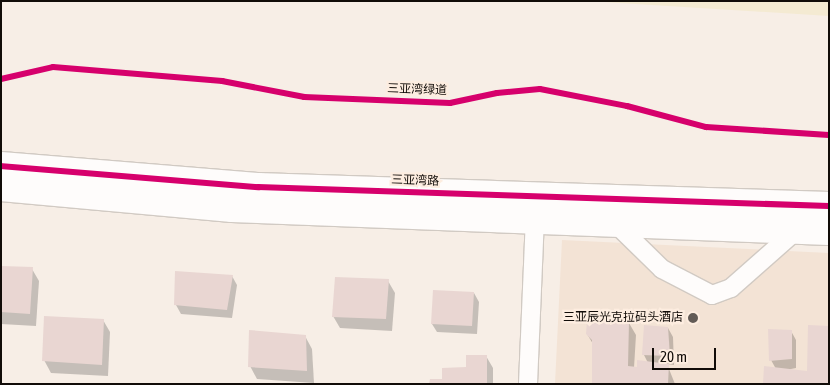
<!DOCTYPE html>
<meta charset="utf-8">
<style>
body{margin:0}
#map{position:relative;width:830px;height:385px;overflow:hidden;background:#f7eee6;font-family:"Asap Condensed","Noto Sans SC",sans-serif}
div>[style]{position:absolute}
.built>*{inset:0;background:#f3e3d5}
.sand>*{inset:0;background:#f4ead2}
.shadow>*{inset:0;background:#0003}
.building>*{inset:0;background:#e9d6d2}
.roads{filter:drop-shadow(1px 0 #d1cac3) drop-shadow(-1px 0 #d1cac3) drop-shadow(0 1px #d1cac3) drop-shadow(0 -1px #d1cac3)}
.street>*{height:18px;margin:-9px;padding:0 9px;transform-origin:9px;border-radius:9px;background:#fefcfb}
.primary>*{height:28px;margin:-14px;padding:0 14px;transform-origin:14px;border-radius:14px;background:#fefcfb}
.cycleway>*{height:6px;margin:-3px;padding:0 3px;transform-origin:3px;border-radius:3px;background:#d6006c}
.dots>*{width:14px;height:14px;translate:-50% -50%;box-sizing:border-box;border:2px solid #fdede0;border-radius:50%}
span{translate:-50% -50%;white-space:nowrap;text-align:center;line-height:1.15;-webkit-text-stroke:4.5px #fdede0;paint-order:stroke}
.street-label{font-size:12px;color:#110c08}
.poi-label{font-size:12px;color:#110c08}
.right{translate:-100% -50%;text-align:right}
.frame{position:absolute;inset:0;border:2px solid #110c08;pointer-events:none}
.scale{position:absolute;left:652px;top:348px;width:64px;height:22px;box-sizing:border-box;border:2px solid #110c08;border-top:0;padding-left:6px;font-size:15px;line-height:18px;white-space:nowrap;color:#110c08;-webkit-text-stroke:4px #fdede0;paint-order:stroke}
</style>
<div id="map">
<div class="built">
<div style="clip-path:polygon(562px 240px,829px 253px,829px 384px,555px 384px)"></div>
</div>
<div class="sand">
<div style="clip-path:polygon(588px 1px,829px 1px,829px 16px)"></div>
</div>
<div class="shadow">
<div style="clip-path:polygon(1px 268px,32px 269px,39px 281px,36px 326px,1px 324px)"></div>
<div style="clip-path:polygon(232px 276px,237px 285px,232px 318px,181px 314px,176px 305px)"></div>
<div style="clip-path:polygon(388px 281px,395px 293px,392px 331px,340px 328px,333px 316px)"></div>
<div style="clip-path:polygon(474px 293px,479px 302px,477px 334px,437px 332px,432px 324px)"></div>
<div style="clip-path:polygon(103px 320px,110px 332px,108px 376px,51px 373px,44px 360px)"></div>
<div style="clip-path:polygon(629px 323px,636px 335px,634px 368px,648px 363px,644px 355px,668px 328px,673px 337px,674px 365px,667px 364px,675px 384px,593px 384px,593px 344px,587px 334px)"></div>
<div style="clip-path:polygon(791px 331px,796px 340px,796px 368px,786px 370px,829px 384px,776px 369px,771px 360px)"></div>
<div style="clip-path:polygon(305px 336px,312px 349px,314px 383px,257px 379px,250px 366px)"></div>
<div style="clip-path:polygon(486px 356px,493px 368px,493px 384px,431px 384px,444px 381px)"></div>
</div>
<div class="building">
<div style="clip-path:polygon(1px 266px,33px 267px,30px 314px,1px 312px)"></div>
<div style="clip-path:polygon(175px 271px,233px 275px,227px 310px,174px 305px)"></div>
<div style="clip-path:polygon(335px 277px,389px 279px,386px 319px,332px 317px)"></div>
<div style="clip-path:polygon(433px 290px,474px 292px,472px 326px,431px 324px)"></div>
<div style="clip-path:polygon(44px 316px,104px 319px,102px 365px,42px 361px)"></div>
<div style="clip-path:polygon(587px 321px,629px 322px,628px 366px,637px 367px,637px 360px,669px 364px,668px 384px,592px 384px,592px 340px,586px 334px)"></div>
<div style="clip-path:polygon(644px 325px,668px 327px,670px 356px,642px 355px)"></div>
<div style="clip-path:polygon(808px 325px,829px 326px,829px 384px,763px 384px,764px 366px,807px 371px)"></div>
<div style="clip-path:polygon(768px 329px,792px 330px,792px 359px,769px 361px)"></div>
<div style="clip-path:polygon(249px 330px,306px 335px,307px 371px,248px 367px)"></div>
<div style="clip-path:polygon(466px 355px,487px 355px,487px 384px,429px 384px,430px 379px,442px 379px,442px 368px,466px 367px)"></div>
</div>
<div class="roads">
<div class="street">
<div style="left:614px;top:222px;width:67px;rotate:44.4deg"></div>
<div style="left:662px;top:269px;width:56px;rotate:27.5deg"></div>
<div style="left:712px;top:295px;width:20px;rotate:-20deg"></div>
<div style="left:731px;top:288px;width:91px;rotate:-41.4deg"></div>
<div style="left:528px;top:384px;width:165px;rotate:-87.6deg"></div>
</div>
<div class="primary">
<div style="left:1px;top:166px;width:258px;rotate:4.7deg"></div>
<div style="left:258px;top:187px;width:571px;rotate:1.91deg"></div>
<div style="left:1px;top:187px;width:232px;rotate:5.2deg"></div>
<div style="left:232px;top:208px;width:597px;rotate:2.21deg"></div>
</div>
</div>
<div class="cycleway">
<div style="left:1px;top:79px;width:53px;rotate:-13deg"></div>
<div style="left:53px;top:67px;width:170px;rotate:4.7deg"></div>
<div style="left:222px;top:81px;width:84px;rotate:11deg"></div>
<div style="left:304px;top:97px;width:146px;rotate:2.4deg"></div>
<div style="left:450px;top:103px;width:48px;rotate:-12deg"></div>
<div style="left:497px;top:93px;width:43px;rotate:-5.3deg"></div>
<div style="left:540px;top:89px;width:89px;rotate:11.1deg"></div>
<div style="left:627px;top:106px;width:82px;rotate:14.9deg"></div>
<div style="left:706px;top:127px;width:123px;rotate:3.7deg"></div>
<div style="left:1px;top:166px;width:258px;rotate:4.7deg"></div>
<div style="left:258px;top:187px;width:571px;rotate:1.91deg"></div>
</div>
<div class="dots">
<div style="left:693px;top:318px;background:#625b56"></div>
</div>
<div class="street-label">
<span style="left:417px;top:90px;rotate:2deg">三亚湾绿道</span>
<span style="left:415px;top:181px;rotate:2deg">三亚湾路</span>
</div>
<div class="poi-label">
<span class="right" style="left:683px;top:318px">三亚辰光克拉码头酒店</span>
</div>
<div class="frame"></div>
<div class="scale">20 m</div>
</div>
